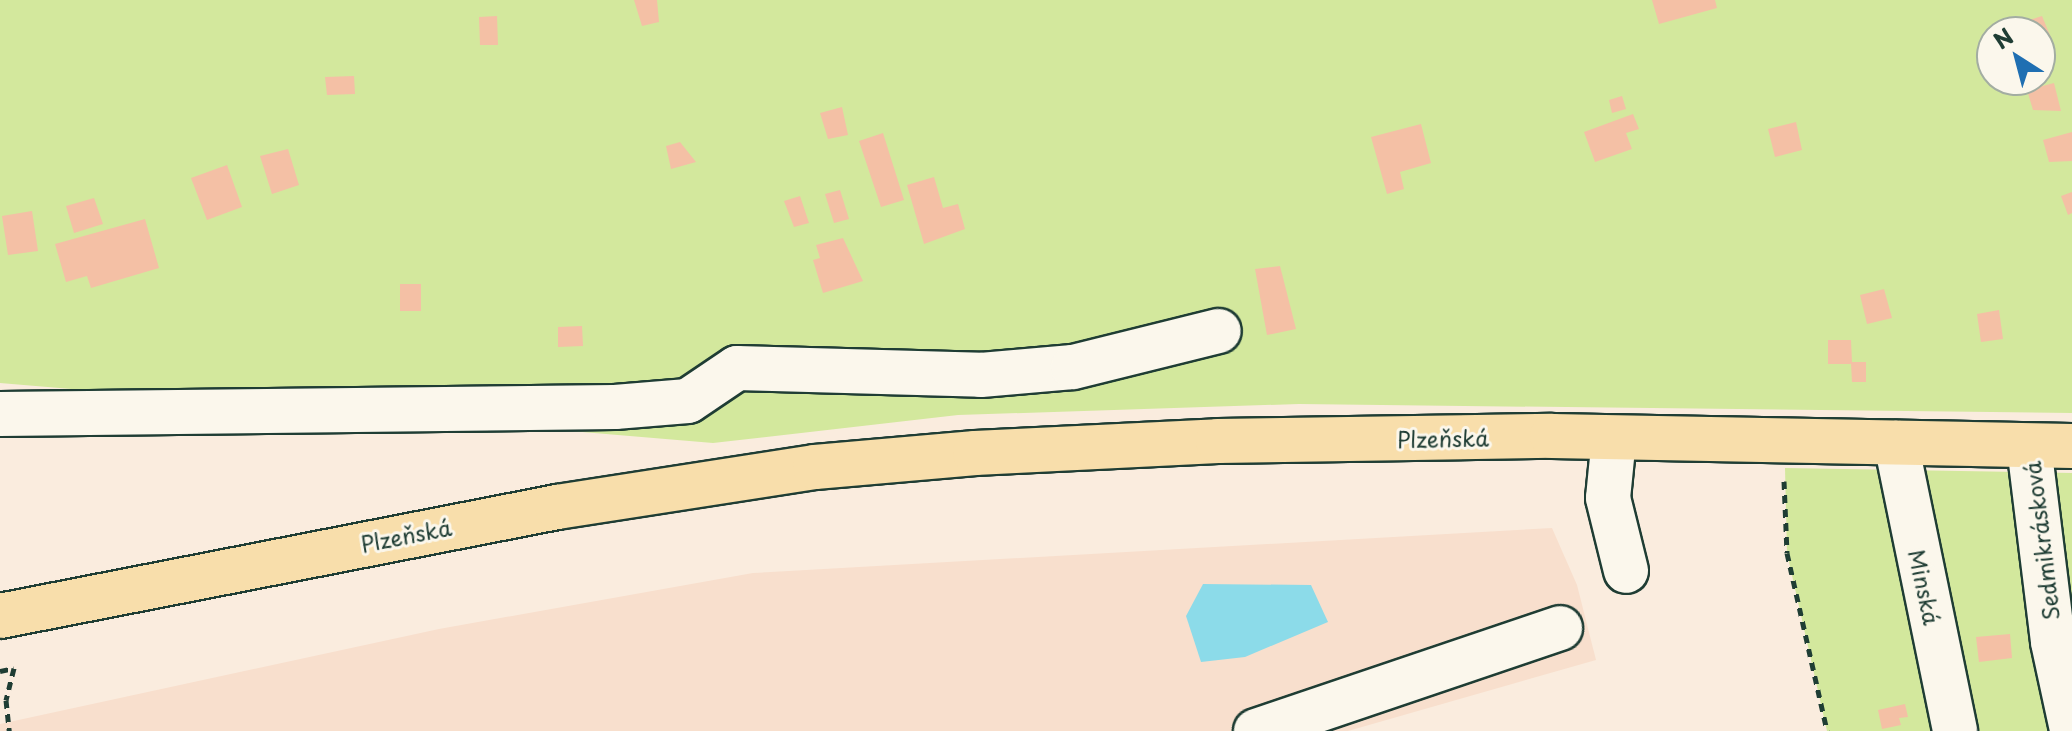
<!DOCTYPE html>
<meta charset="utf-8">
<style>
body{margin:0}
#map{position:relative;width:2072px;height:731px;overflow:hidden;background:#faecde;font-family:"Playpen Sans",sans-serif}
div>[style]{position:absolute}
.built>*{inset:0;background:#f8dfcd}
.green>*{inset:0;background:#d3e89d}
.water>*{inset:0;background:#8cdbe9}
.building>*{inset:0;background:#f4c0a5}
.path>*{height:5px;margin-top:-2.5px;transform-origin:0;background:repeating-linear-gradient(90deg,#1f3d34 0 8px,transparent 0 14px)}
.roads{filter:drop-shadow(2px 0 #1f3d34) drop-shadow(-2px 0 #1f3d34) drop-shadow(0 2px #1f3d34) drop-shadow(0 -2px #1f3d34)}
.minor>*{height:44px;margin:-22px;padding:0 22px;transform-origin:22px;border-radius:22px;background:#fbf7ec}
.major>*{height:44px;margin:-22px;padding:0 22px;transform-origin:22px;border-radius:22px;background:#f8deab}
span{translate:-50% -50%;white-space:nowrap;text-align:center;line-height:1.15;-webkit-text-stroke:6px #fbf7ec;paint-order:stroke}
.street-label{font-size:22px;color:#1f3d34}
.north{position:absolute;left:1976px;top:16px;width:80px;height:80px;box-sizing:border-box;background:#fbf7ec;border:2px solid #a3ada2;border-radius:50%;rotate:324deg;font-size:22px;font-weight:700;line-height:32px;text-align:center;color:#1f3d34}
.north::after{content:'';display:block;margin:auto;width:28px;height:36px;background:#1f6fb2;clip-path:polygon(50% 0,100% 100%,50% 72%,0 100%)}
</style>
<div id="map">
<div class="built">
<div style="clip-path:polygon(1552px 528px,1577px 585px,1596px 660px,1348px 731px,0 731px,0 724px,439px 629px,753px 573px)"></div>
</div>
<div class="green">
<div style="clip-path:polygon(evenodd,0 0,2072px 0,2072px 413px,1299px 404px,958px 415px,713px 443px,0 383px,0 0,1992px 32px,2040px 32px,2040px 80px,1992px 80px,1992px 32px)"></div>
<div style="clip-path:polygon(1785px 468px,2072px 473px,2072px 731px,1827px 731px,1787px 553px)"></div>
</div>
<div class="water">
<div style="clip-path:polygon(1203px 584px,1311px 585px,1328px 622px,1245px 657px,1201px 662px,1186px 616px)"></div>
</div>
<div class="building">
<div style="clip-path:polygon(634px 0,657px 0,659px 22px,642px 26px)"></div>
<div style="clip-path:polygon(1652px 0,1715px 0,1717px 8px,1659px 24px)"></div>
<div style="clip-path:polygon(497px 16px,498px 45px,480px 45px,479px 17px)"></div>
<div style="clip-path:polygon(2042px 16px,2052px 40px,2045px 42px,2040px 32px,2027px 32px,2023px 22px)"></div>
<div style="clip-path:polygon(354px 76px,355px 94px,327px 95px,325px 77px)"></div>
<div style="clip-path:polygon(2054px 83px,2061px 111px,2033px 110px,2027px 90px)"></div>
<div style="clip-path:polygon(1622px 96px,1626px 109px,1612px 113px,1609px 100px)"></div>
<div style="clip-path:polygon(842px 107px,848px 135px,828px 139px,820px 113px)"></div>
<div style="clip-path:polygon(1633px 114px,1639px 129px,1626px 133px,1632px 149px,1595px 162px,1584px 132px)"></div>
<div style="clip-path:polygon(1796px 122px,1802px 150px,1775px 157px,1768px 129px)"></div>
<div style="clip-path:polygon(1421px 124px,1431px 163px,1400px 172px,1404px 189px,1387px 194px,1371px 137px)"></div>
<div style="clip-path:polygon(2072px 132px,2072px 161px,2049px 162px,2043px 140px)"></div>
<div style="clip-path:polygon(883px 133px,904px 200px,881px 207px,859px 141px)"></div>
<div style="clip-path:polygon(680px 142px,696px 162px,671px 169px,666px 146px)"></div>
<div style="clip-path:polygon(288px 149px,299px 185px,272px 194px,260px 156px)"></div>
<div style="clip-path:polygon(227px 165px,242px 207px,207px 220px,191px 178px)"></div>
<div style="clip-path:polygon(934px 177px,943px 208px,958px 204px,965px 229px,924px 244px,907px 185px)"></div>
<div style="clip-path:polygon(840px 190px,849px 219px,834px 223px,825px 194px)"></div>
<div style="clip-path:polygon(2072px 192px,2072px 213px,2068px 215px,2061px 196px)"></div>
<div style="clip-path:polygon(800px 196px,809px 223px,794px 227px,784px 201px)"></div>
<div style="clip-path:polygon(94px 198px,103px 224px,74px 233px,66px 206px)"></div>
<div style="clip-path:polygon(32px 211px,38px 251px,8px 255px,2px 216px)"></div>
<div style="clip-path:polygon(145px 219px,159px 268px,91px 288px,87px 276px,66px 282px,55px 244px)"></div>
<div style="clip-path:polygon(843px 238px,863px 281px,823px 293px,813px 260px,820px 258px,816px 245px)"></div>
<div style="clip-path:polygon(1280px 266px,1296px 329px,1267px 335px,1255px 269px)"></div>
<div style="clip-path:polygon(400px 284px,421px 284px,421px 311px,400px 311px)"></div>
<div style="clip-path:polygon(1884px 289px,1892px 318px,1867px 324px,1860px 295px)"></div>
<div style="clip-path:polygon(1999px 310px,2003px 339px,1981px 342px,1977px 314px)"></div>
<div style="clip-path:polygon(582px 326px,583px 346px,558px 347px,558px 327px)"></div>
<div style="clip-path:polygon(1828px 340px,1851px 340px,1852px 362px,1866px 362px,1866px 382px,1852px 382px,1851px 364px,1828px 364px)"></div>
<div style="clip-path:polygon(2010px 634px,2012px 658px,1979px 662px,1976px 637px)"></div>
<div style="clip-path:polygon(1905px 704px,1908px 717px,1899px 718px,1901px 725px,1882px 729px,1878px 710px)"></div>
</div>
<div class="path">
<div style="left:1784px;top:481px;width:72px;rotate:87.6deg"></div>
<div style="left:1787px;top:553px;width:182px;rotate:77.3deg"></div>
<div style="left:0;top:671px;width:14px;rotate:-12deg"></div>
<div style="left:14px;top:668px;width:33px;rotate:104deg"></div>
<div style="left:6px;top:700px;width:31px;rotate:84deg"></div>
</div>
<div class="roads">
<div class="minor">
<div style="left:0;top:414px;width:615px;rotate:-0.65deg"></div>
<div style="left:615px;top:407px;width:73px;rotate:-4.7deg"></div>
<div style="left:688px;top:401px;width:59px;rotate:-34deg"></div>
<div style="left:737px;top:368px;width:244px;rotate:1.6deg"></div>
<div style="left:981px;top:375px;width:92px;rotate:-5deg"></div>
<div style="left:1073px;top:367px;width:150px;rotate:-13.9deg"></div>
<div style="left:1614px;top:438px;width:60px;rotate:95.7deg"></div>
<div style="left:1608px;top:498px;width:75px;rotate:76.1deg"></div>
<div style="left:1896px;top:443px;width:294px;rotate:78.4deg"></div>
<div style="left:2029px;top:446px;width:197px;rotate:83deg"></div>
<div style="left:2053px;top:642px;width:90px;rotate:77.8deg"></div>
<div style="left:1256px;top:731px;width:321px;rotate:-18.7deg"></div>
</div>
<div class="major">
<div style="left:0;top:616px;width:568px;rotate:-11.07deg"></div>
<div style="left:557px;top:507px;width:261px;rotate:-8.8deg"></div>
<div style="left:815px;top:467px;width:161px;rotate:-5deg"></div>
<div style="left:975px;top:453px;width:243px;rotate:-2.8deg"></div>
<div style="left:1218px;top:441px;width:334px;rotate:-0.9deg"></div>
<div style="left:1552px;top:436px;width:520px;rotate:1.1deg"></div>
</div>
</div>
<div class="street-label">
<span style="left:1443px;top:438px;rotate:-1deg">Plzeňská</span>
<span style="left:406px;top:535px;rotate:-11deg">Plzeňská</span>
<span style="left:2041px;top:541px;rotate:-97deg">Sedmikrásková</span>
<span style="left:1925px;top:587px;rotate:78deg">Minská</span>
</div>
<div class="north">N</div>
</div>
